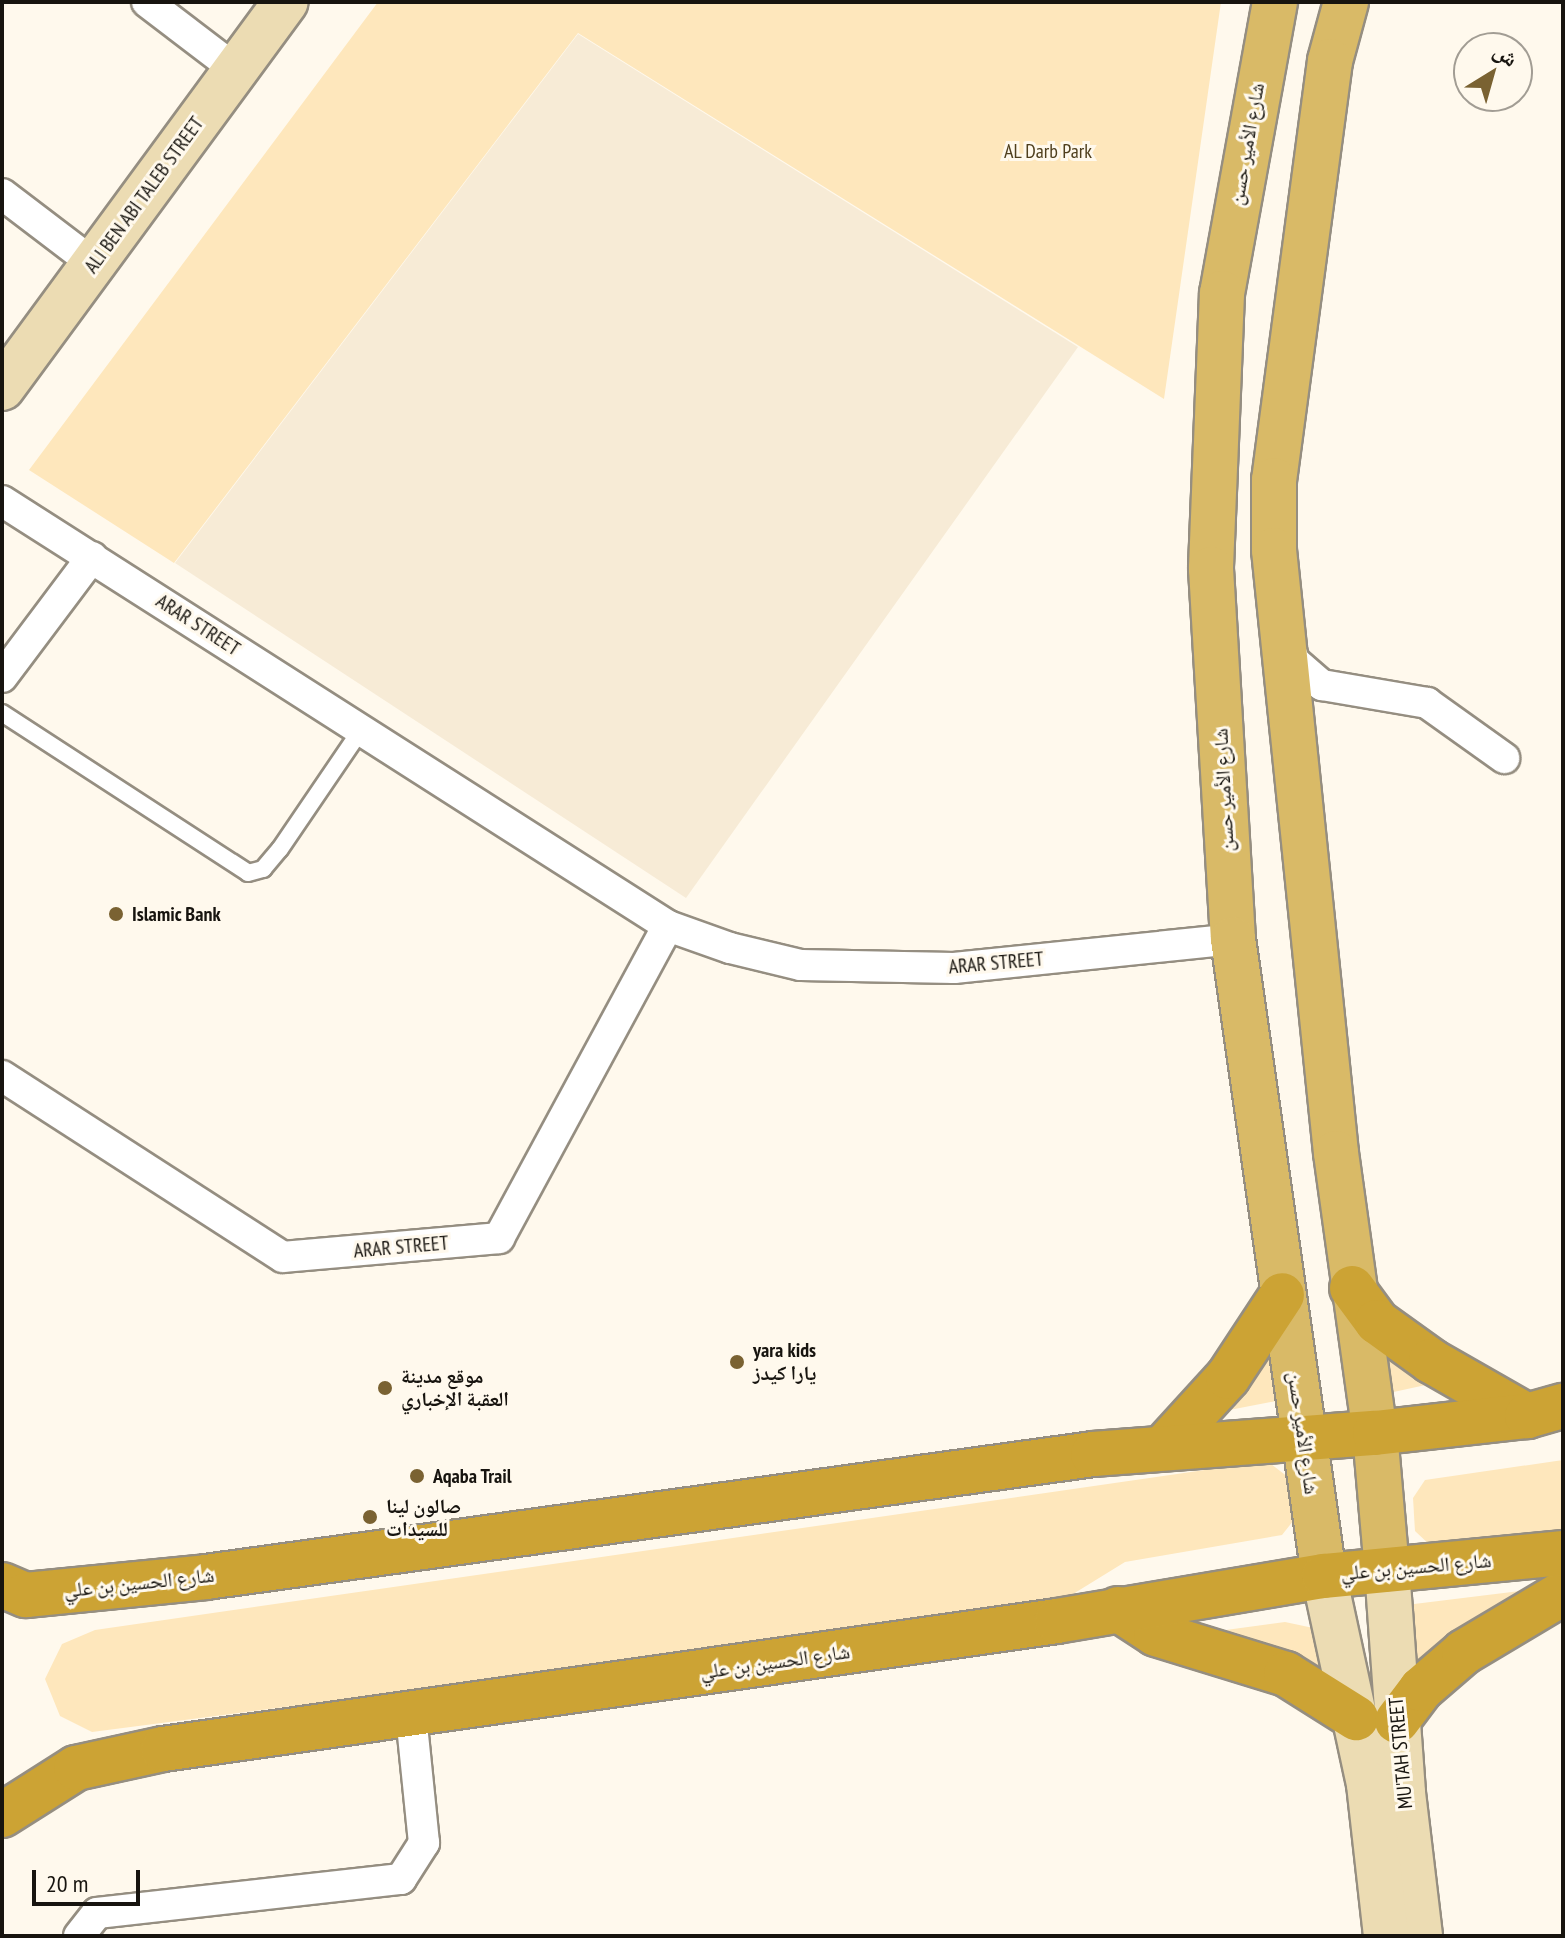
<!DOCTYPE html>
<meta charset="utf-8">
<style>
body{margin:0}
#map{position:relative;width:1565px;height:1938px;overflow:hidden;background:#fff9ed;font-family:"PT Sans Narrow","Noto Naskh Arabic",sans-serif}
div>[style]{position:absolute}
.built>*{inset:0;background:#f7ebd6}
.green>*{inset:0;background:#fee7bc}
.roads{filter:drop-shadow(2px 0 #958e81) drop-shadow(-2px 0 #958e81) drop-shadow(0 2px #958e81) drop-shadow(0 -2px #958e81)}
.service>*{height:16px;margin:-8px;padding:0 8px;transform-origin:8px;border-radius:8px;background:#fff}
.minor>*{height:30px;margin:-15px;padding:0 15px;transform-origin:15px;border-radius:15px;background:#fff}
.secondary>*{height:44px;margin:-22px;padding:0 22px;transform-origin:22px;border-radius:22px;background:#ecdcb3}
.primary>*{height:44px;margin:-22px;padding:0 22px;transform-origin:22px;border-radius:22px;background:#d9ba67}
.trunk>*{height:44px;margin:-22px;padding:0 22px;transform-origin:22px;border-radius:22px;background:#cca334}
.dots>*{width:22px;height:22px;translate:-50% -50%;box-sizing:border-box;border:4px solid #fff9ed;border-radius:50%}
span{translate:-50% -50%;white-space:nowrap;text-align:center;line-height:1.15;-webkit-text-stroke:6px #fff9ed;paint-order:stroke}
.street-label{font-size:20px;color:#17140f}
.park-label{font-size:20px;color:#4f3f1d}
.poi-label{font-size:20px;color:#17140f;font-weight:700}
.left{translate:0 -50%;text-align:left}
.frame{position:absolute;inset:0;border:4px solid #17140f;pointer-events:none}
.north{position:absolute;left:1453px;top:32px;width:80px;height:80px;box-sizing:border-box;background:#fff9ed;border:2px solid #a29d94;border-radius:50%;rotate:37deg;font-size:22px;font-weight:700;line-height:32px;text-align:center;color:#17140f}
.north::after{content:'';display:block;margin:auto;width:28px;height:36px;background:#7a6232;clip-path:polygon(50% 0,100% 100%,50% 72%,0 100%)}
.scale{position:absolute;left:32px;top:1870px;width:108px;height:36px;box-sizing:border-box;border:4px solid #17140f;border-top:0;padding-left:10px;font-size:24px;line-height:28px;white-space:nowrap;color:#17140f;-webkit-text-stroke:6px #fff9ed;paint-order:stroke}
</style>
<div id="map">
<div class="built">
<div style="clip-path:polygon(578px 34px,1078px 347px,686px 898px,175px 563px)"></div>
</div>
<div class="green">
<div style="clip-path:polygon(378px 2px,1221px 2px,1164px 399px,578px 33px,174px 563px,29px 470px)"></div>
<div style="clip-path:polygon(1380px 1334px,1444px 1381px,1389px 1393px)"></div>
<div style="clip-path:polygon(1273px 1344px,1287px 1399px,1219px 1412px)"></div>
<div style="clip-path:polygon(1563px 1460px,1563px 1536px,1432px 1547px,1415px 1531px,1413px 1498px,1425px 1480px)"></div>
<div style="clip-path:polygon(1267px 1461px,1301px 1487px,1305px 1506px,1282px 1535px,1125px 1562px,1052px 1607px,92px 1732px,60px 1716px,45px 1679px,62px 1644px,95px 1630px)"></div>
<div style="clip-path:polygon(1544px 1588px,1413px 1678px,1406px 1605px)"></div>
<div style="clip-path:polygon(1285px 1622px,1318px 1629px,1351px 1703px,1211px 1632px)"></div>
</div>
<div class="roads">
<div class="service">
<div style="left:2px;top:713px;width:293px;rotate:33deg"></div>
<div style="left:248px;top:873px;width:16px;rotate:-15deg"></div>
<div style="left:263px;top:869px;width:26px;rotate:-50deg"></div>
<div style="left:280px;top:849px;width:144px;rotate:-55.8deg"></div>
</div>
<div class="minor">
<div style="left:147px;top:2px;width:111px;rotate:37.3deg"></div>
<div style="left:2px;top:194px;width:116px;rotate:37.3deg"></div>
<div style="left:2px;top:501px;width:790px;rotate:32.54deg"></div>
<div style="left:668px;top:926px;width:66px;rotate:19.5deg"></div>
<div style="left:730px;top:948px;width:73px;rotate:13.5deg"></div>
<div style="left:801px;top:965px;width:153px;rotate:1.1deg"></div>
<div style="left:954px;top:968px;width:281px;rotate:-5.9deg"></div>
<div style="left:1288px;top:642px;width:20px;rotate:72deg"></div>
<div style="left:1294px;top:661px;width:37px;rotate:41deg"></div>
<div style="left:1322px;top:685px;width:107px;rotate:9.7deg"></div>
<div style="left:1427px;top:703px;width:95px;rotate:35.5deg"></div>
<div style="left:2px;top:677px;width:150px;rotate:-53.1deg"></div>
<div style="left:2px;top:1076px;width:334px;rotate:32.8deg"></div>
<div style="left:283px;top:1257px;width:217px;rotate:-5deg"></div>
<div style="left:499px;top:1238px;width:355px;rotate:-61.6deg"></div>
<div style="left:79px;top:1936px;width:29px;rotate:-52deg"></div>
<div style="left:97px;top:1913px;width:306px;rotate:-6.4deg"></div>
<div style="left:401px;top:1879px;width:43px;rotate:-57.4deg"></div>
<div style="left:424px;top:1843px;width:129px;rotate:-95.8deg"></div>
</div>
<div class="secondary">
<div style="left:2px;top:388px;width:479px;rotate:-53.7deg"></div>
<div style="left:1387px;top:1569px;width:225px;rotate:85.9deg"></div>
<div style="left:1403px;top:1793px;width:144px;rotate:83.2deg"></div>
<div style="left:1324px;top:1576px;width:213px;rotate:77.8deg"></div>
<div style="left:1369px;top:1784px;width:153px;rotate:83.6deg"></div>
</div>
<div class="primary">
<div style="left:1275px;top:2px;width:296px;rotate:100.3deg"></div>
<div style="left:1222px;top:293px;width:276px;rotate:92.3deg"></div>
<div style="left:1211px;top:569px;width:371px;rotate:86.6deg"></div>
<div style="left:1233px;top:939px;width:643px;rotate:81.87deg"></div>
<div style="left:1346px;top:2px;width:61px;rotate:105.2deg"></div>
<div style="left:1330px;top:61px;width:423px;rotate:97.6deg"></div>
<div style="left:1274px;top:480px;width:70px;rotate:90deg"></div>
<div style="left:1274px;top:550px;width:606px;rotate:84.13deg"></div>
<div style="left:1336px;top:1153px;width:283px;rotate:82.1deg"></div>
<div style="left:1375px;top:1433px;width:137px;rotate:85deg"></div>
</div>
<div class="trunk">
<div style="left:1352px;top:1288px;width:42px;rotate:53.7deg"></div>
<div style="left:1377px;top:1322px;width:67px;rotate:35.8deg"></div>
<div style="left:1431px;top:1361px;width:111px;rotate:29.8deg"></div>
<div style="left:1164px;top:1447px;width:95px;rotate:-47.6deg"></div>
<div style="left:1228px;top:1377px;width:98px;rotate:-56.6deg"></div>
<div style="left:2px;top:1585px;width:26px;rotate:23deg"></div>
<div style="left:26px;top:1595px;width:181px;rotate:-5.7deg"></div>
<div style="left:206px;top:1577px;width:895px;rotate:-7.89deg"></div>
<div style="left:1093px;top:1454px;width:283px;rotate:-4.3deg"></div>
<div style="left:1375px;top:1433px;width:153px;rotate:-6.4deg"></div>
<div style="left:1527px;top:1416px;width:37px;rotate:-16deg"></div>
<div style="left:1118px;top:1609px;width:45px;rotate:33.3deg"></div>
<div style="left:1156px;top:1634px;width:136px;rotate:17.1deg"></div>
<div style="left:1286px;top:1674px;width:83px;rotate:32.2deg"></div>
<div style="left:1397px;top:1721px;width:40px;rotate:-53deg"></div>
<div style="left:1421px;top:1689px;width:57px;rotate:-40.7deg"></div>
<div style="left:1464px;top:1652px;width:115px;rotate:-30.8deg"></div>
<div style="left:2px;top:1815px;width:88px;rotate:-32.4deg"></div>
<div style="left:76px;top:1768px;width:89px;rotate:-12.3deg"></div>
<div style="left:163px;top:1749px;width:903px;rotate:-8.15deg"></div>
<div style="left:1057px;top:1621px;width:271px;rotate:-9.6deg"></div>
<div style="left:1324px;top:1576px;width:240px;rotate:-5.5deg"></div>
</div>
</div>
<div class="dots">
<div style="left:116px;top:914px;background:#7a6232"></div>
<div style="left:737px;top:1362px;background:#7a6232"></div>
<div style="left:385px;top:1388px;background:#7a6232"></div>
<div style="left:417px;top:1476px;background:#7a6232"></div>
<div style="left:370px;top:1517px;background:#7a6232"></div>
</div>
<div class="street-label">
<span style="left:1247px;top:144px;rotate:-80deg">شارع الأمير حسن</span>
<span style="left:144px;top:195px;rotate:-54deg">ALI BEN ABI TALEB STREET</span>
<span style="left:198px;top:625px;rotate:33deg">ARAR STREET</span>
<span style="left:1224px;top:790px;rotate:-93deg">شارع الأمير حسن</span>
<span style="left:996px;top:963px;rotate:-5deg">ARAR STREET</span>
<span style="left:401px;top:1247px;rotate:-5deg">ARAR STREET</span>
<span style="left:1303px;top:1433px;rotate:82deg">شارع الأمير حسن</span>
<span style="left:1416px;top:1567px;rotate:-5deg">شارع الحسين بن علي</span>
<span style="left:139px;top:1583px;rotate:-6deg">شارع الحسين بن علي</span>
<span style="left:775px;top:1662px;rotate:-8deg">شارع الحسين بن علي</span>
<span style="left:1401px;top:1753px;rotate:-95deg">MU'TAH STREET</span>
</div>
<div class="park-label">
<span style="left:1048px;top:151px">AL Darb Park</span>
</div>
<div class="poi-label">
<span class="left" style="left:132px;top:914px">Islamic Bank</span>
<span class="left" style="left:753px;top:1362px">yara kids<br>يارا كيدز</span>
<span class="left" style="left:401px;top:1388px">موقع مدينة<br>العقبة الإخباري</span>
<span class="left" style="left:433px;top:1476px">Aqaba Trail</span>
<span class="left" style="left:386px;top:1518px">صالون لينا<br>للسيدات</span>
</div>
<div class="frame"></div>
<div class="north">ش</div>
<div class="scale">20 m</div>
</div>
